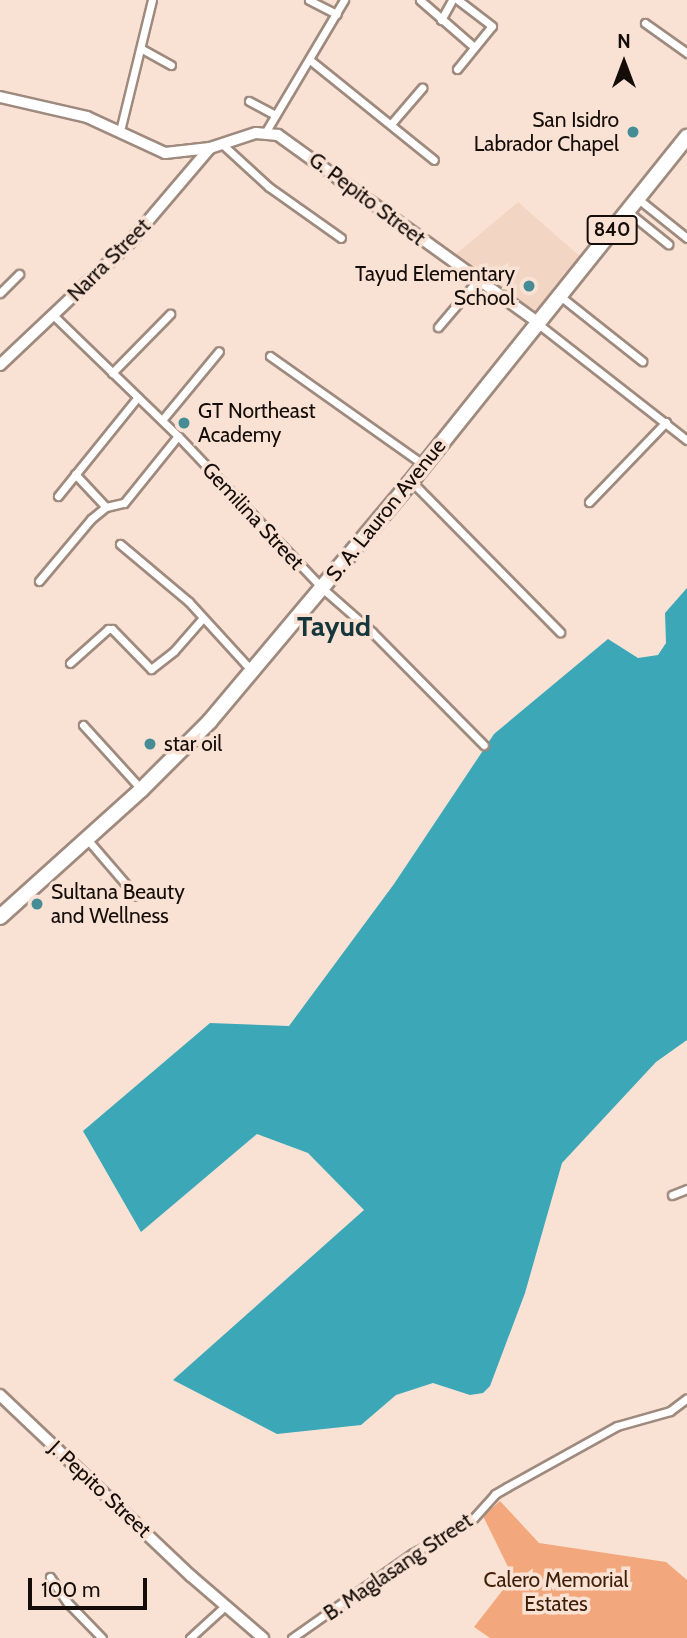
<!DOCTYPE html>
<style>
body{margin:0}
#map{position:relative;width:687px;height:1638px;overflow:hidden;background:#f9e2d4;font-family:Cabin,sans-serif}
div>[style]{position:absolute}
.built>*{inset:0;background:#f3d5c4}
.green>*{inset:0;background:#f2a87c}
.water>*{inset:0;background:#3ba7b7}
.roads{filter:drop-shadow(2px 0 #9f8a7e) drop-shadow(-2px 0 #9f8a7e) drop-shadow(0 2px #9f8a7e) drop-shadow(0 -2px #9f8a7e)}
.street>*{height:7px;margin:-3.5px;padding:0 3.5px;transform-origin:3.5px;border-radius:3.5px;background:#fff}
.secondary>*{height:10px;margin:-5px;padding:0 5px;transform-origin:5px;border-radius:5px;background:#fff}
.highway>*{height:14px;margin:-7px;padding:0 7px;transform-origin:7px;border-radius:7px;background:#fff}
.dots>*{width:19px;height:19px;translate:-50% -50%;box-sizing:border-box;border:4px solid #f9e2d4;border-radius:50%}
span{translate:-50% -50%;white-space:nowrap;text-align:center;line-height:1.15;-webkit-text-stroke:7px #f9e2d4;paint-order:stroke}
.shield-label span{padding:2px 5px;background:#f9e2d4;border:2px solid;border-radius:5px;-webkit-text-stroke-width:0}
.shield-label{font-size:19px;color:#150d09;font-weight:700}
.poi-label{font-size:21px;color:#150d09}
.right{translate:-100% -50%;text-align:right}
.left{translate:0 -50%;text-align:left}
.street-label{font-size:21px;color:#150d09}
.park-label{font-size:21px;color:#401f08}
.district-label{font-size:28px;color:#15373c;font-weight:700}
.north{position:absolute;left:589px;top:28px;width:70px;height:70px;-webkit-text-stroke:5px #f9e2d4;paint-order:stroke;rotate:0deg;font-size:19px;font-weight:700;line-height:28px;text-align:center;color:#150d09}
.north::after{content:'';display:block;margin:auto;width:24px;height:32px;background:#150d09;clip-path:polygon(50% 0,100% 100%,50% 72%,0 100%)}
.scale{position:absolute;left:28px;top:1578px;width:119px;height:32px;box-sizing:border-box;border:4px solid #150d09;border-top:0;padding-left:9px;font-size:21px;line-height:24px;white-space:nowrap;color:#150d09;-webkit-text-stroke:5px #f9e2d4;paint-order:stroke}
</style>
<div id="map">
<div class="built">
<div style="clip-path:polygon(518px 202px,582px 258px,537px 315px,455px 255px)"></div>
</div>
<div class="green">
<div style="clip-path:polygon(500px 1501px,539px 1543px,666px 1562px,687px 1580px,687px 1638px,490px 1638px,474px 1627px,513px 1577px,483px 1516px)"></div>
</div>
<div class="water">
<div style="clip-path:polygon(687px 588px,687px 1040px,656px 1062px,562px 1163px,525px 1293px,490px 1386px,483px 1393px,470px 1395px,433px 1383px,396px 1395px,361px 1425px,277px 1434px,173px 1380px,364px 1210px,308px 1153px,257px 1134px,141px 1232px,83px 1131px,210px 1023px,289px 1026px,394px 884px,494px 734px,608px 639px,638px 658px,658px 655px,666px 643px,665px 613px)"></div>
</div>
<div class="roads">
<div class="street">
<div style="left:309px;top:0;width:31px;rotate:27deg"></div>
<div style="left:420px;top:0;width:72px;rotate:41deg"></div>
<div style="left:441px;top:20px;width:23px;rotate:-61deg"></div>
<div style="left:645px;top:23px;width:52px;rotate:35.5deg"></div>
<div style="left:142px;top:49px;width:33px;rotate:29deg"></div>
<div style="left:310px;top:60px;width:159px;rotate:38.9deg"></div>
<div style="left:457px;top:69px;width:55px;rotate:-50.9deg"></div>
<div style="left:492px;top:26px;width:43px;rotate:-142.6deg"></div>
<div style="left:249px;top:101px;width:30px;rotate:28deg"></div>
<div style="left:391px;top:124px;width:48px;rotate:-49.3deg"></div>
<div style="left:120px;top:131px;width:135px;rotate:-76.3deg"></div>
<div style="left:265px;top:133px;width:155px;rotate:-59.3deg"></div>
<div style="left:222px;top:144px;width:64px;rotate:42.5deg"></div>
<div style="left:269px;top:187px;width:88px;rotate:35.3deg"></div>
<div style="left:637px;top:198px;width:64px;rotate:38.7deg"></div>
<div style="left:627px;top:211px;width:53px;rotate:38.8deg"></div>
<div style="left:0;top:293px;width:27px;rotate:-45deg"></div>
<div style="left:560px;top:296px;width:105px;rotate:38.4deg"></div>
<div style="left:53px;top:315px;width:174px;rotate:44.1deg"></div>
<div style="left:178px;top:436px;width:209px;rotate:46.5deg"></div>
<div style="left:322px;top:588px;width:67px;rotate:41.3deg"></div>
<div style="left:372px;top:632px;width:159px;rotate:45.3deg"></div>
<div style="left:537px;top:323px;width:190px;rotate:38deg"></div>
<div style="left:438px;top:327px;width:62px;rotate:-49.6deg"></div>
<div style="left:270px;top:356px;width:189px;rotate:35.3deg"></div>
<div style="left:112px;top:373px;width:83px;rotate:-45.5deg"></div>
<div style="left:162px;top:420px;width:89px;rotate:-50.4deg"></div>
<div style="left:75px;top:474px;width:45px;rotate:46.8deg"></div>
<div style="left:412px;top:482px;width:211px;rotate:45.4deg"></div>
<div style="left:58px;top:496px;width:127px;rotate:-51.1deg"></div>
<div style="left:589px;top:502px;width:111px;rotate:-46.1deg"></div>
<div style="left:120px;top:544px;width:90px;rotate:40deg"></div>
<div style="left:189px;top:602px;width:95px;rotate:47.6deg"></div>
<div style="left:39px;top:581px;width:81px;rotate:-50deg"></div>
<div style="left:91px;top:519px;width:19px;rotate:-39deg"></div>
<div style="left:106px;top:507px;width:18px;rotate:-13deg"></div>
<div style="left:124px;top:503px;width:86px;rotate:-51.1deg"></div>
<div style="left:70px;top:663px;width:51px;rotate:-41.8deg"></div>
<div style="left:108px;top:629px;width:4px"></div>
<div style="left:112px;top:629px;width:56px;rotate:45.7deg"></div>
<div style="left:151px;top:669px;width:29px;rotate:-38deg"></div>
<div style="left:174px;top:651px;width:43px;rotate:-48.8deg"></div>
<div style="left:83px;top:725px;width:86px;rotate:47.8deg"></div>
<div style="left:87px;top:839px;width:75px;rotate:49.3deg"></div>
<div style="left:672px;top:1195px;width:16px;rotate:-22deg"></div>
<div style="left:50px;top:1577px;width:30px;rotate:56deg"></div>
<div style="left:67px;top:1602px;width:50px;rotate:45.8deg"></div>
<div style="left:190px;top:1638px;width:47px;rotate:-42.4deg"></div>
<div style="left:292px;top:1638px;width:148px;rotate:-35.1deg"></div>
<div style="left:413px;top:1553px;width:66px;rotate:-28.9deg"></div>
<div style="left:471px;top:1521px;width:36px;rotate:-48deg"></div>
<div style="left:495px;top:1494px;width:14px;rotate:-30deg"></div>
<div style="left:507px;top:1487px;width:126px;rotate:-29deg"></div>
<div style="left:617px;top:1426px;width:55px;rotate:-15.8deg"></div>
<div style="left:670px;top:1411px;width:21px;rotate:-37deg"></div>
</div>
<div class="secondary">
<div style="left:0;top:97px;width:89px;rotate:12.9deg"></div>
<div style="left:87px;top:117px;width:86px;rotate:24.8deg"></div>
<div style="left:165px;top:153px;width:45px;rotate:-6.3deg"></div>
<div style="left:210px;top:148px;width:48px;rotate:-18.1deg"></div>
<div style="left:256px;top:133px;width:22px;rotate:5deg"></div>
<div style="left:278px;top:135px;width:319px;rotate:35.8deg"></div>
<div style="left:0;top:365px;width:179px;rotate:-43.4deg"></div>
<div style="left:130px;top:242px;width:123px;rotate:-49.6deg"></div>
<div style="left:0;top:1395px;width:263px;rotate:43.5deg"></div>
<div style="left:191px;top:1576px;width:95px;rotate:40.7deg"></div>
</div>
<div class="highway">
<div style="left:0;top:917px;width:190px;rotate:-42deg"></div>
<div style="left:141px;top:790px;width:98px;rotate:-45deg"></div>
<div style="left:210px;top:721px;width:309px;rotate:-50deg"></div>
<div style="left:409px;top:484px;width:445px;rotate:-51.3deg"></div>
</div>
</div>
<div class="dots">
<div style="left:633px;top:132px;background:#468c96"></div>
<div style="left:529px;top:286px;background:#468c96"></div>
<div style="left:184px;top:423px;background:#468c96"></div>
<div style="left:150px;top:744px;background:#468c96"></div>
<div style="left:37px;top:904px;background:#468c96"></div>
</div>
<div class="shield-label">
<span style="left:612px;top:230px">840</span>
</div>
<div class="poi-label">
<span class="right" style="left:619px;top:132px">San Isidro<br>Labrador Chapel</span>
<span class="right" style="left:515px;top:286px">Tayud Elementary<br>School</span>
<span class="left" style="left:198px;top:423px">GT Northeast<br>Academy</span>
<span class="left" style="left:164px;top:744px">star oil</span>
<span class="left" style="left:51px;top:904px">Sultana Beauty<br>and Wellness</span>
</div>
<div class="street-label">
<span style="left:367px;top:199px;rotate:37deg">G. Pepito Street</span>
<span style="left:109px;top:260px;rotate:-45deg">Narra Street</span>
<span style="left:386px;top:510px;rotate:-51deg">S. A. Lauron Avenue</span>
<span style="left:253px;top:516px;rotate:47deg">Gemilina Street</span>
<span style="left:100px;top:1489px;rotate:43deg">J. Pepito Street</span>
<span style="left:398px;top:1567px;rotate:-34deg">B. Maglasang Street</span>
</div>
<div class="park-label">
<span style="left:556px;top:1592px">Calero Memorial<br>Estates</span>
</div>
<div class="district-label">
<span style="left:334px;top:626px">Tayud</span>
</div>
<div class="north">N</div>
<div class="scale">100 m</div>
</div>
